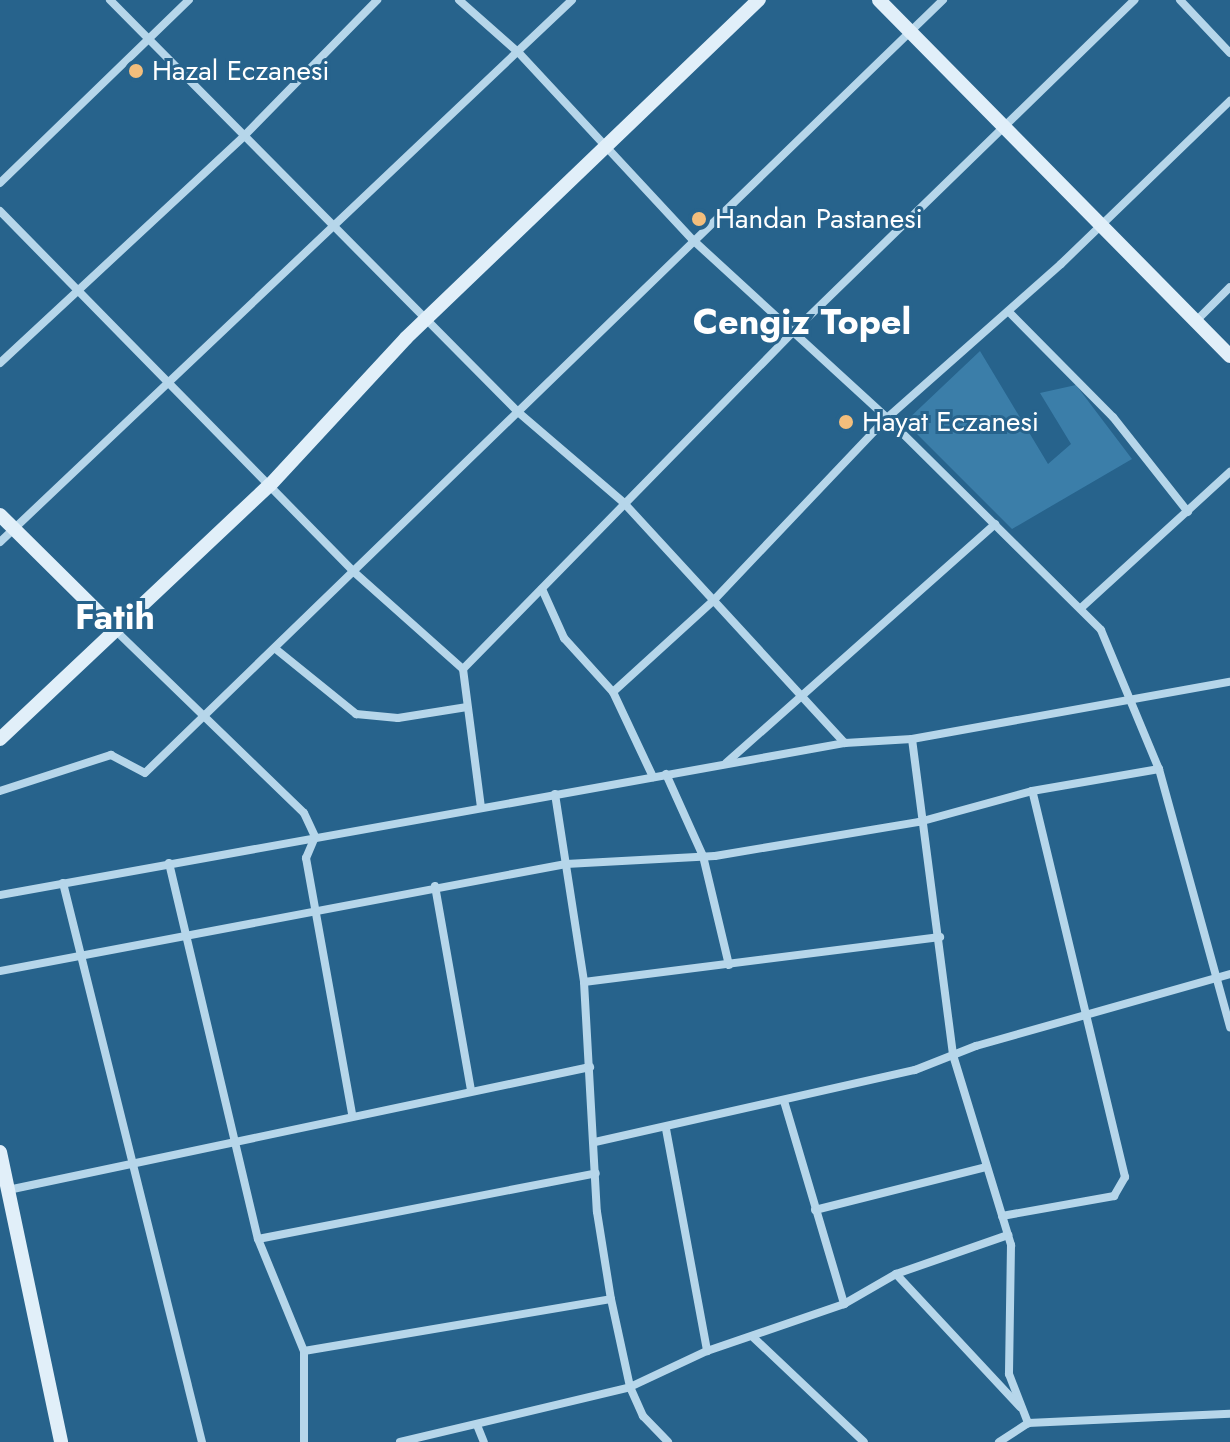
<!DOCTYPE html>
<style>
body{margin:0}
#map{position:relative;width:1230px;height:1442px;overflow:hidden;background:#27638c;font-family:Jost,sans-serif}
div>[style]{position:absolute}
.green>*{inset:0;background:#3b7ea9}
.street>*{height:8px;margin:-4px;padding:0 4px;transform-origin:4px;border-radius:4px;background:#b6d6ea}
.secondary>*{height:14px;margin:-7px;padding:0 7px;transform-origin:7px;border-radius:7px;background:#e1eff9}
.dots>*{width:22px;height:22px;translate:-50% -50%;box-sizing:border-box;border:4px solid #27638c;border-radius:50%}
span{translate:-50% -50%;white-space:nowrap;text-align:center;line-height:1.15;-webkit-text-stroke:6px #27638c;paint-order:stroke}
.poi-label{font-size:28px;color:#fff}
.left{translate:0 -50%;text-align:left}
.district-label{font-size:36px;color:#fff;font-weight:700}
</style>
<div id="map">
<div class="green">
<div style="clip-path:polygon(980px 351px,1048px 464px,1071px 444px,1040px 393px,1076px 385px,1132px 459px,1012px 529px,905px 422px)"></div>
</div>
<div class="street">
<div style="left:110px;top:0;width:580px;rotate:45.28deg"></div>
<div style="left:518px;top:412px;width:140px;rotate:40.6deg"></div>
<div style="left:624px;top:503px;width:326px;rotate:47.4deg"></div>
<div style="left:459px;top:0;width:80px;rotate:41.5deg"></div>
<div style="left:519px;top:53px;width:257px;rotate:47.1deg"></div>
<div style="left:694px;top:241px;width:262px;rotate:42.5deg"></div>
<div style="left:887px;top:418px;width:301px;rotate:44.7deg"></div>
<div style="left:1101px;top:630px;width:151px;rotate:67.4deg"></div>
<div style="left:1159px;top:769px;width:268px;rotate:74.6deg"></div>
<div style="left:1180px;top:0;width:73px;rotate:46.7deg"></div>
<div style="left:0;top:183px;width:263px;rotate:-44.1deg"></div>
<div style="left:0;top:211px;width:506px;rotate:45.56deg"></div>
<div style="left:354px;top:572px;width:146px;rotate:41.7deg"></div>
<div style="left:463px;top:669px;width:140px;rotate:82.6deg"></div>
<div style="left:1009px;top:312px;width:148px;rotate:45.3deg"></div>
<div style="left:1113px;top:417px;width:121px;rotate:51.7deg"></div>
<div style="left:1195px;top:322px;width:49px;rotate:-45deg"></div>
<div style="left:0;top:363px;width:335px;rotate:-42.9deg"></div>
<div style="left:245px;top:135px;width:189px;rotate:-45.6deg"></div>
<div style="left:0;top:542px;width:788px;rotate:-43.46deg"></div>
<div style="left:542px;top:589px;width:54px;rotate:65.8deg"></div>
<div style="left:564px;top:638px;width:73px;rotate:47.8deg"></div>
<div style="left:613px;top:692px;width:94px;rotate:64.8deg"></div>
<div style="left:1081px;top:608px;width:202px;rotate:-42.4deg"></div>
<div style="left:114px;top:629px;width:264px;rotate:44.1deg"></div>
<div style="left:304px;top:813px;width:26px;rotate:65deg"></div>
<div style="left:315px;top:837px;width:23px;rotate:113deg"></div>
<div style="left:306px;top:858px;width:259px;rotate:79.8deg"></div>
<div style="left:277px;top:650px;width:102px;rotate:39deg"></div>
<div style="left:356px;top:714px;width:42px;rotate:5.4deg"></div>
<div style="left:398px;top:718px;width:70px;rotate:-9.1deg"></div>
<div style="left:463px;top:669px;width:473px;rotate:-45.6deg"></div>
<div style="left:794px;top:331px;width:475px;rotate:-44.2deg"></div>
<div style="left:613px;top:692px;width:137px;rotate:-42.3deg"></div>
<div style="left:714px;top:600px;width:251px;rotate:-46.5deg"></div>
<div style="left:887px;top:418px;width:232px;rotate:-41.5deg"></div>
<div style="left:1061px;top:264px;width:235px;rotate:-44deg"></div>
<div style="left:912px;top:739px;width:319px;rotate:82.6deg"></div>
<div style="left:953px;top:1055px;width:199px;rotate:73deg"></div>
<div style="left:1011px;top:1245px;width:129px;rotate:90.9deg"></div>
<div style="left:1009px;top:1374px;width:53px;rotate:68.8deg"></div>
<div style="left:726px;top:763px;width:360px;rotate:-41.6deg"></div>
<div style="left:666px;top:774px;width:90px;rotate:65.7deg"></div>
<div style="left:703px;top:856px;width:112px;rotate:76.6deg"></div>
<div style="left:0;top:791px;width:117px;rotate:-18deg"></div>
<div style="left:111px;top:755px;width:38px;rotate:28deg"></div>
<div style="left:145px;top:773px;width:1111px;rotate:-44.09deg"></div>
<div style="left:555px;top:794px;width:190px;rotate:81.2deg"></div>
<div style="left:584px;top:982px;width:230px;rotate:86.8deg"></div>
<div style="left:597px;top:1212px;width:88px;rotate:80.9deg"></div>
<div style="left:611px;top:1299px;width:90px;rotate:77.8deg"></div>
<div style="left:630px;top:1387px;width:32px;rotate:66deg"></div>
<div style="left:643px;top:1416px;width:36px;rotate:46deg"></div>
<div style="left:169px;top:863px;width:386px;rotate:76.7deg"></div>
<div style="left:258px;top:1239px;width:121px;rotate:67.7deg"></div>
<div style="left:304px;top:1351px;width:91px;rotate:90deg"></div>
<div style="left:63px;top:883px;width:576px;rotate:76.04deg"></div>
<div style="left:435px;top:886px;width:207px;rotate:80deg"></div>
<div style="left:0;top:895px;width:859px;rotate:-10.2deg"></div>
<div style="left:845px;top:743px;width:67px;rotate:-3.4deg"></div>
<div style="left:912px;top:739px;width:323px;rotate:-10.2deg"></div>
<div style="left:0;top:971px;width:576px;rotate:-10.71deg"></div>
<div style="left:566px;top:864px;width:149px;rotate:-3.1deg"></div>
<div style="left:715px;top:856px;width:207px;rotate:-9.5deg"></div>
<div style="left:919px;top:822px;width:117px;rotate:-15.3deg"></div>
<div style="left:1032px;top:791px;width:129px;rotate:-9.8deg"></div>
<div style="left:584px;top:982px;width:359px;rotate:-7.2deg"></div>
<div style="left:784px;top:1101px;width:212px;rotate:73.5deg"></div>
<div style="left:666px;top:1129px;width:226px;rotate:79.5deg"></div>
<div style="left:595px;top:1142px;width:328px;rotate:-12.7deg"></div>
<div style="left:915px;top:1070px;width:66px;rotate:-21.5deg"></div>
<div style="left:976px;top:1046px;width:264px;rotate:-15.8deg"></div>
<div style="left:8px;top:1190px;width:595px;rotate:-11.93deg"></div>
<div style="left:815px;top:1210px;width:176px;rotate:-14.1deg"></div>
<div style="left:1002px;top:1216px;width:114px;rotate:-10.1deg"></div>
<div style="left:1114px;top:1196px;width:22px;rotate:-60deg"></div>
<div style="left:1125px;top:1177px;width:397px;rotate:-103.5deg"></div>
<div style="left:258px;top:1239px;width:344px;rotate:-11deg"></div>
<div style="left:896px;top:1274px;width:182px;rotate:47deg"></div>
<div style="left:754px;top:1338px;width:151px;rotate:43.4deg"></div>
<div style="left:304px;top:1351px;width:311px;rotate:-9.6deg"></div>
<div style="left:477px;top:1425px;width:18px;rotate:68deg"></div>
<div style="left:400px;top:1442px;width:236px;rotate:-13.4deg"></div>
<div style="left:630px;top:1387px;width:85px;rotate:-25.1deg"></div>
<div style="left:707px;top:1351px;width:145px;rotate:-18.9deg"></div>
<div style="left:844px;top:1304px;width:60px;rotate:-30deg"></div>
<div style="left:896px;top:1274px;width:119px;rotate:-19.2deg"></div>
<div style="left:999px;top:1442px;width:35px;rotate:-33deg"></div>
<div style="left:1028px;top:1423px;width:202px;rotate:-2.6deg"></div>
</div>
<div class="secondary">
<div style="left:879px;top:0;width:500px;rotate:45.4deg"></div>
<div style="left:0;top:515px;width:161px;rotate:44.7deg"></div>
<div style="left:0;top:739px;width:371px;rotate:-43.3deg"></div>
<div style="left:270px;top:485px;width:200px;rotate:-47.2deg"></div>
<div style="left:406px;top:338px;width:489px;rotate:-43.8deg"></div>
<div style="left:0;top:1152px;width:296px;rotate:78.1deg"></div>
</div>
<div class="dots">
<div style="left:136px;top:71px;background:#f3be7c"></div>
<div style="left:699px;top:219px;background:#f3be7c"></div>
<div style="left:846px;top:422px;background:#f3be7c"></div>
</div>
<div class="poi-label">
<span class="left" style="left:152px;top:71px">Hazal Eczanesi</span>
<span class="left" style="left:715px;top:219px">Handan Pastanesi</span>
<span class="left" style="left:862px;top:422px">Hayat Eczanesi</span>
</div>
<div class="district-label">
<span style="left:802px;top:322px">Cengiz Topel</span>
<span style="left:115px;top:617px">Fatih</span>
</div>
</div>
